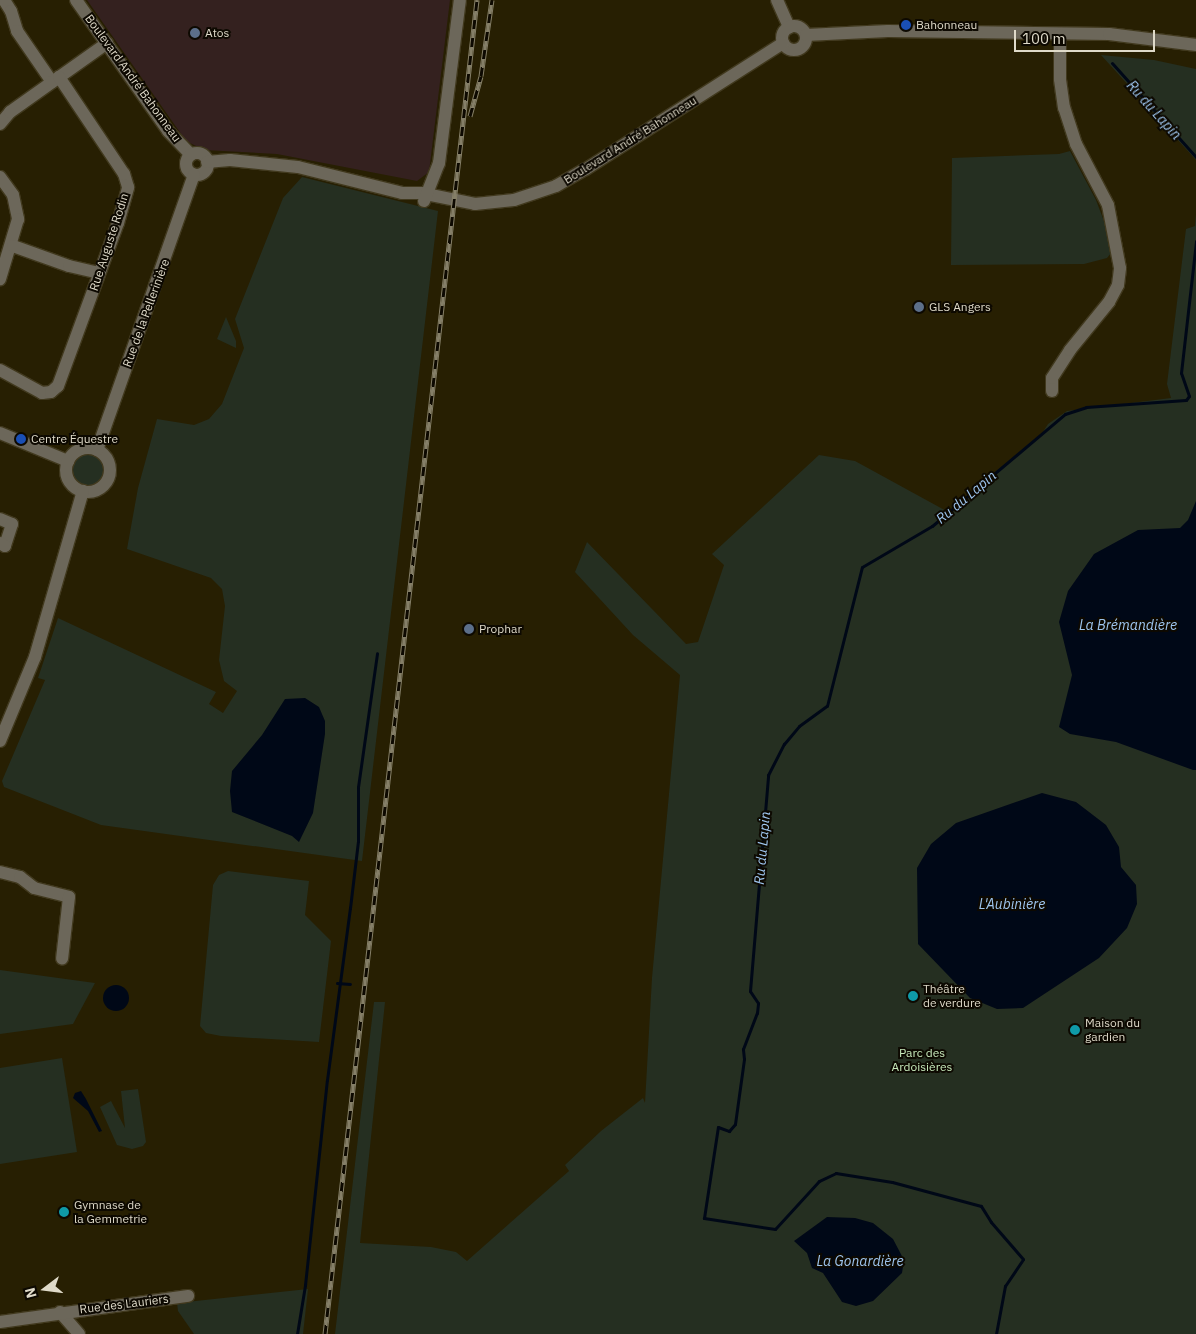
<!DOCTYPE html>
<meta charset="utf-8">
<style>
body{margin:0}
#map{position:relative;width:1196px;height:1334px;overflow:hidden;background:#271f02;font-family:"IBM Plex Sans",sans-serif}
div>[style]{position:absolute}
.commercial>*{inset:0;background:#34211f}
.green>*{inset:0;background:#252f21}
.round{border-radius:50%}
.water>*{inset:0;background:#000817}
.stream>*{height:3px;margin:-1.5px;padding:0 1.5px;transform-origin:1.5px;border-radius:1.5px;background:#000817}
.roads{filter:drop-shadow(1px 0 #41391e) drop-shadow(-1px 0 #41391e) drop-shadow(0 1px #41391e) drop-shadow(0 -1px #41391e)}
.minor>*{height:12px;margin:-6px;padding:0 6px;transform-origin:6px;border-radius:6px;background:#6c675a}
.minor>.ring{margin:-6px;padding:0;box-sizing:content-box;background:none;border:12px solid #6c675a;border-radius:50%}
.rail>*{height:5px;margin-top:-2.5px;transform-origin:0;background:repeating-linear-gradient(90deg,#0d0901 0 9px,#857f68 0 18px);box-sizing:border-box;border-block:1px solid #857f68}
.dots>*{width:14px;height:14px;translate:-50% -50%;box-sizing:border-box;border:2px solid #0d0901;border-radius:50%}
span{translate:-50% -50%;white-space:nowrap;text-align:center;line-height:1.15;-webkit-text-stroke:4px #0d0901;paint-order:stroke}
.poi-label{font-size:12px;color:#dfdac9}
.left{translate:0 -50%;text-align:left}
.street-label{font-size:12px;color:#dfdac9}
.park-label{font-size:12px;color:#c7e9bb}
.water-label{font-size:14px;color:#9ec5ee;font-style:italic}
.north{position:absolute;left:20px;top:1264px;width:50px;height:50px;-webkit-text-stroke:4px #0d0901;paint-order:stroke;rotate:255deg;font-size:14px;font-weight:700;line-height:20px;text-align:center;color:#dfdac9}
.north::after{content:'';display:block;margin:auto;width:18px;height:22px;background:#dfdac9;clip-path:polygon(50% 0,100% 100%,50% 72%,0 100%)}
.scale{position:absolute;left:1014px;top:30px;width:141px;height:22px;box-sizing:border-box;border:2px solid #dfdac9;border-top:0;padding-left:6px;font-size:15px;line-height:18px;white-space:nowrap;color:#dfdac9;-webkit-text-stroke:4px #0d0901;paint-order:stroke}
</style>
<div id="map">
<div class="commercial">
<div style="clip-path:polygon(87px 0,450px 0,429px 172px,417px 181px,277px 154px,204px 150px,186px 141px)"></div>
</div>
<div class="green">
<div style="clip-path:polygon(1101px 55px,1154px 60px,1196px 69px,1196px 160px)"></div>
<div style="clip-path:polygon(1070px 151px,1096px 200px,1110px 237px,1111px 253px,1107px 258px,1084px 264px,951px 265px,952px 158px,1059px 154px)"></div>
<div style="clip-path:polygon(302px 177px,438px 211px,362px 861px,101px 825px,4px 787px,2px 781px,45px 680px,38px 678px,58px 618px,216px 692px,209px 704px,223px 713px,237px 691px,224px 681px,219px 660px,225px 606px,222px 589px,211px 578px,127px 549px,138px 488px,157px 419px,194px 425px,209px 419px,222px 404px,244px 348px,235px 319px,283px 198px)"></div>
<div style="clip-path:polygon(1196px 214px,1196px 1334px,335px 1334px,374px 1002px,385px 1002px,360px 1243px,431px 1247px,456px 1252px,467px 1261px,569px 1171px,565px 1165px,601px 1131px,643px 1098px,645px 1103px,652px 978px,680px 675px,633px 635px,575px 572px,587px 542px,686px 644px,698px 642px,724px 565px,712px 554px,819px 455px,855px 461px,950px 513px,1041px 435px,1048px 424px,1067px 411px,1171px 398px,1167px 384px,1186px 229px,1195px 226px)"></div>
<div style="clip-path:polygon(226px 317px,236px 341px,236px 348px,217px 339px)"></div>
<div class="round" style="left:72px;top:454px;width:32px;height:32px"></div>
<div style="clip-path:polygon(228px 871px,309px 881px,305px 915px,331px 941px,319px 1042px,221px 1036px,206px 1033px,200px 1026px,213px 885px,219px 875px)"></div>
<div style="clip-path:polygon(0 970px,95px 983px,73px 1024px,0 1034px)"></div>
<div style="clip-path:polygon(62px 1058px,77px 1152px,0 1164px,0 1068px)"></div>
<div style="clip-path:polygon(138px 1089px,146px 1142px,143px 1146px,132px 1149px,117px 1145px,100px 1107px,111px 1101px,125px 1128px,121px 1091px)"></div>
<div style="clip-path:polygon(308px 1289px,303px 1334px,194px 1334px,178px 1311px,177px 1303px)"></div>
</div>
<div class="water">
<div style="clip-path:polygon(1196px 501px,1196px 770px,1193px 770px,1116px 742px,1070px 734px,1059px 727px,1072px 675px,1059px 622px,1068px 591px,1094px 554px,1138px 530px,1180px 528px,1188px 520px)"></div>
<div style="clip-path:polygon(305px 698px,319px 707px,325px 721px,325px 734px,313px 813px,299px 842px,292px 836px,232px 812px,230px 791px,232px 771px,262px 735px,285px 699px)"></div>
<div style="clip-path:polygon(1042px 793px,1076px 802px,1106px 825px,1119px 847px,1121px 867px,1136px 885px,1137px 904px,1127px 928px,1099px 958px,1023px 1008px,997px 1009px,970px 998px,918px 944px,917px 868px,931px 844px,956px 823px)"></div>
<div class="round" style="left:103px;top:985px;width:26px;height:26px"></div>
<div style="clip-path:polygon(81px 1091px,86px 1099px,102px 1131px,99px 1132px,88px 1111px,73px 1098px,75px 1093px)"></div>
<div style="clip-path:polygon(827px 1217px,855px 1218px,873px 1223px,893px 1239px,904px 1260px,902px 1273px,873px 1301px,856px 1306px,842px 1302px,823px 1273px,812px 1268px,807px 1253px,794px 1241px)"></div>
</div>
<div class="stream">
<div style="left:1112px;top:63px;width:126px;rotate:48.2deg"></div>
<div style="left:337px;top:983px;width:13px;rotate:4deg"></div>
<div style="left:297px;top:1334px;width:50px;rotate:-80.7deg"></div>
<div style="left:305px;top:1285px;width:206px;rotate:-83.9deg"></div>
<div style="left:327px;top:1080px;width:174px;rotate:-82.4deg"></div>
<div style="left:350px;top:908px;width:67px;rotate:-83.2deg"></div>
<div style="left:358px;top:841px;width:54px;rotate:-90deg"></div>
<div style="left:358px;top:787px;width:135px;rotate:-81.9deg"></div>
<div style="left:996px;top:1334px;width:49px;rotate:-79.4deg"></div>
<div style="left:1005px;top:1286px;width:32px;rotate:-56deg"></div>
<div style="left:1023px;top:1259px;width:49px;rotate:-130.9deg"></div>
<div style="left:991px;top:1222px;width:19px;rotate:-122deg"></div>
<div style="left:981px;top:1206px;width:92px;rotate:-164.9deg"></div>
<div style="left:892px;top:1182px;width:57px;rotate:-170.9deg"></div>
<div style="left:836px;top:1173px;width:19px;rotate:155deg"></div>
<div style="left:819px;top:1181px;width:65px;rotate:132.5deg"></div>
<div style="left:775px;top:1229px;width:72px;rotate:-171.2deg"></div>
<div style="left:704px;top:1218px;width:92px;rotate:-81.3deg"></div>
<div style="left:718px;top:1127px;width:12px;rotate:20deg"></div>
<div style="left:729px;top:1131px;width:9px;rotate:-49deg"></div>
<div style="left:735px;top:1124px;width:66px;rotate:-82.1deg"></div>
<div style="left:744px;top:1059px;width:10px;rotate:-96deg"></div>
<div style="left:743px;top:1049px;width:39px;rotate:-69deg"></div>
<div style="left:757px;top:1013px;width:10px;rotate:-84deg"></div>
<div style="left:758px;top:1003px;width:14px;rotate:-124deg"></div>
<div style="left:750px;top:991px;width:217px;rotate:-85.2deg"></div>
<div style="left:768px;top:775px;width:35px;rotate:-63deg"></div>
<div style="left:784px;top:744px;width:23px;rotate:-50deg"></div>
<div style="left:799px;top:726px;width:34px;rotate:-36deg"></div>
<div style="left:827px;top:706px;width:143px;rotate:-75.9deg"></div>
<div style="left:862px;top:567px;width:81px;rotate:-30.4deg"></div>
<div style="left:932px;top:526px;width:174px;rotate:-40.1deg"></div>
<div style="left:1065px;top:414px;width:22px;rotate:-18deg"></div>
<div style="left:1086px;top:407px;width:100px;rotate:-4deg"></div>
<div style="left:1186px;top:400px;width:5px;rotate:-53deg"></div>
<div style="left:1189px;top:396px;width:24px;rotate:-109deg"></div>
<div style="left:1181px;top:373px;width:133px;rotate:-83.5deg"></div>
</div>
<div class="roads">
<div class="minor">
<div style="left:4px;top:0;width:13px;rotate:58deg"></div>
<div style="left:11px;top:11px;width:21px;rotate:73deg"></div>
<div style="left:17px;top:31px;width:62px;rotate:55.5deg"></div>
<div style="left:76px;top:0;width:160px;rotate:54.9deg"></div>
<div style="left:168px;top:131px;width:33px;rotate:46deg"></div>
<div style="left:777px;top:0;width:30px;rotate:66deg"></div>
<div class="ring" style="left:782px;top:26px;width:12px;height:12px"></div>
<div style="left:806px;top:35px;width:82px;rotate:-2.8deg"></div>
<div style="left:888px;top:31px;width:221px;rotate:0.8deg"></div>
<div style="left:1109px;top:34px;width:88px;rotate:7.2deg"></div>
<div style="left:0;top:124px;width:16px;rotate:-50deg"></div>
<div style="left:10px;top:112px;width:119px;rotate:-35.4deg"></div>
<div class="ring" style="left:186px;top:153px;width:10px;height:10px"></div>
<div style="left:207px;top:162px;width:23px;rotate:-5deg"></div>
<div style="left:230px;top:160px;width:68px;rotate:5.9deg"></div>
<div style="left:298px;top:167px;width:107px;rotate:14deg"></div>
<div style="left:402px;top:193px;width:19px"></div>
<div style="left:421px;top:193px;width:55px;rotate:11.5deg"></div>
<div style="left:475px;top:204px;width:39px;rotate:-6deg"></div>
<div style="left:514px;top:200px;width:44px;rotate:-18.4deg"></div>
<div style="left:556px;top:186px;width:34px;rotate:-30deg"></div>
<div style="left:586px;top:169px;width:234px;rotate:-32.6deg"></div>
<div style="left:0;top:177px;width:22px;rotate:54deg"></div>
<div style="left:13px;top:195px;width:25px;rotate:78deg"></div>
<div style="left:18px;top:219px;width:63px;rotate:106.7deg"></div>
<div style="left:424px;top:201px;width:41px;rotate:-68.5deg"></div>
<div style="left:439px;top:163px;width:164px;rotate:-82.7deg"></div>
<div style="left:13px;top:246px;width:59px;rotate:19.7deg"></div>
<div style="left:69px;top:266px;width:31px;rotate:13deg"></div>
<div style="left:0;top:370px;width:48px;rotate:28.7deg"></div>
<div style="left:42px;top:393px;width:9px;rotate:-6deg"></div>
<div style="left:51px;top:392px;width:9px;rotate:-41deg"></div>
<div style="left:58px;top:386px;width:174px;rotate:-69.8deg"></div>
<div style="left:118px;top:223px;width:37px;rotate:-74deg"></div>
<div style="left:128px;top:187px;width:14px;rotate:-107deg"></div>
<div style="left:124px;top:174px;width:117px;rotate:-123.8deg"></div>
<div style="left:1052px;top:391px;width:13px;rotate:-90deg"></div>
<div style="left:1052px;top:378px;width:33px;rotate:-57deg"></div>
<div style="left:1070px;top:350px;width:62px;rotate:-50.9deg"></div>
<div style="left:1109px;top:302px;width:19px;rotate:-62deg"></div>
<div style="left:1118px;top:285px;width:17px;rotate:-83deg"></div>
<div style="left:1120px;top:268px;width:64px;rotate:-100.8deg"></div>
<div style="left:1108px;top:205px;width:69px;rotate:-117.7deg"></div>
<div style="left:1076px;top:144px;width:38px;rotate:-108deg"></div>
<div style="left:1064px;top:108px;width:29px;rotate:-98deg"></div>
<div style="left:1060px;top:79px;width:44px;rotate:-90deg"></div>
<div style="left:0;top:433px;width:74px;rotate:22.4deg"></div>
<div class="ring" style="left:66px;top:448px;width:32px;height:32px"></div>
<div style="left:97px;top:450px;width:292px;rotate:-70.6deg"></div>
<div style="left:0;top:519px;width:13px;rotate:23deg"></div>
<div style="left:12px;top:524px;width:23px;rotate:108deg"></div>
<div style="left:5px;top:546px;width:6px;rotate:-149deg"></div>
<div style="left:0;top:741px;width:91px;rotate:-67.4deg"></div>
<div style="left:35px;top:657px;width:173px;rotate:-73.9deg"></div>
<div style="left:0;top:872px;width:21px;rotate:14deg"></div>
<div style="left:20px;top:877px;width:18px;rotate:38deg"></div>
<div style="left:34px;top:888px;width:36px;rotate:14deg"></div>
<div style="left:69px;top:897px;width:62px;rotate:96.4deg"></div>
<div style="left:60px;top:1312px;width:29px;rotate:49deg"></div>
<div style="left:0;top:1322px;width:190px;rotate:-7.9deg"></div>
</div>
</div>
<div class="rail">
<div style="left:470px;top:116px;width:41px;rotate:-74.6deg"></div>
<div style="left:481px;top:76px;width:77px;rotate:-81.8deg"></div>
<div style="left:325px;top:1334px;width:1343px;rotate:-83.5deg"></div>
</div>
<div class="dots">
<div style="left:906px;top:25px;background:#1a4fb4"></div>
<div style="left:195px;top:33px;background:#5c6f8a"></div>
<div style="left:919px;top:307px;background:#5c6f8a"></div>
<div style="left:21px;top:439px;background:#1a4fb4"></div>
<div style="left:469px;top:629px;background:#5c6f8a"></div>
<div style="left:913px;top:996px;background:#0f9aa8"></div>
<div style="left:1075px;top:1030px;background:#0f9aa8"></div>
<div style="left:64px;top:1212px;background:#0f9aa8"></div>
</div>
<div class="poi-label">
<span class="left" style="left:916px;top:25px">Bahonneau</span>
<span class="left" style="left:205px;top:33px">Atos</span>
<span class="left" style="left:929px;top:307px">GLS Angers</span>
<span class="left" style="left:31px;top:439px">Centre Équestre</span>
<span class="left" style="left:479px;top:629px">Prophar</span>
<span class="left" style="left:923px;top:996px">Théâtre<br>de verdure</span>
<span class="left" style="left:1085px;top:1030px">Maison du<br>gardien</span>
<span class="left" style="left:74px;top:1212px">Gymnase de<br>la Gemmetrie</span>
</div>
<div class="street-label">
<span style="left:133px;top:78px;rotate:54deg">Boulevard André Bahonneau</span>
<span style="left:630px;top:140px;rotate:-32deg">Boulevard André Bahonneau</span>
<span style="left:109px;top:242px;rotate:-72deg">Rue Auguste Rodin</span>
<span style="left:146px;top:313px;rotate:-70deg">Rue de la Pellerinière</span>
<span style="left:124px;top:1304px;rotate:-7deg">Rue des Lauriers</span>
</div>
<div class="park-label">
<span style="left:922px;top:1060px">Parc des<br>Ardoisières</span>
</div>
<div class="water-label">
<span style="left:1154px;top:110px;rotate:48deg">Ru du Lapin</span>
<span style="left:966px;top:497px;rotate:-40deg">Ru du Lapin</span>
<span style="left:1128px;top:625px">La Brémandière</span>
<span style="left:762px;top:848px;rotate:-85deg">Ru du Lapin</span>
<span style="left:1012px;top:904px">L'Aubinière</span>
<span style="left:860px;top:1261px">La Gonardière</span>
</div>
<div class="north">N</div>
<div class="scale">100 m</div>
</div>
